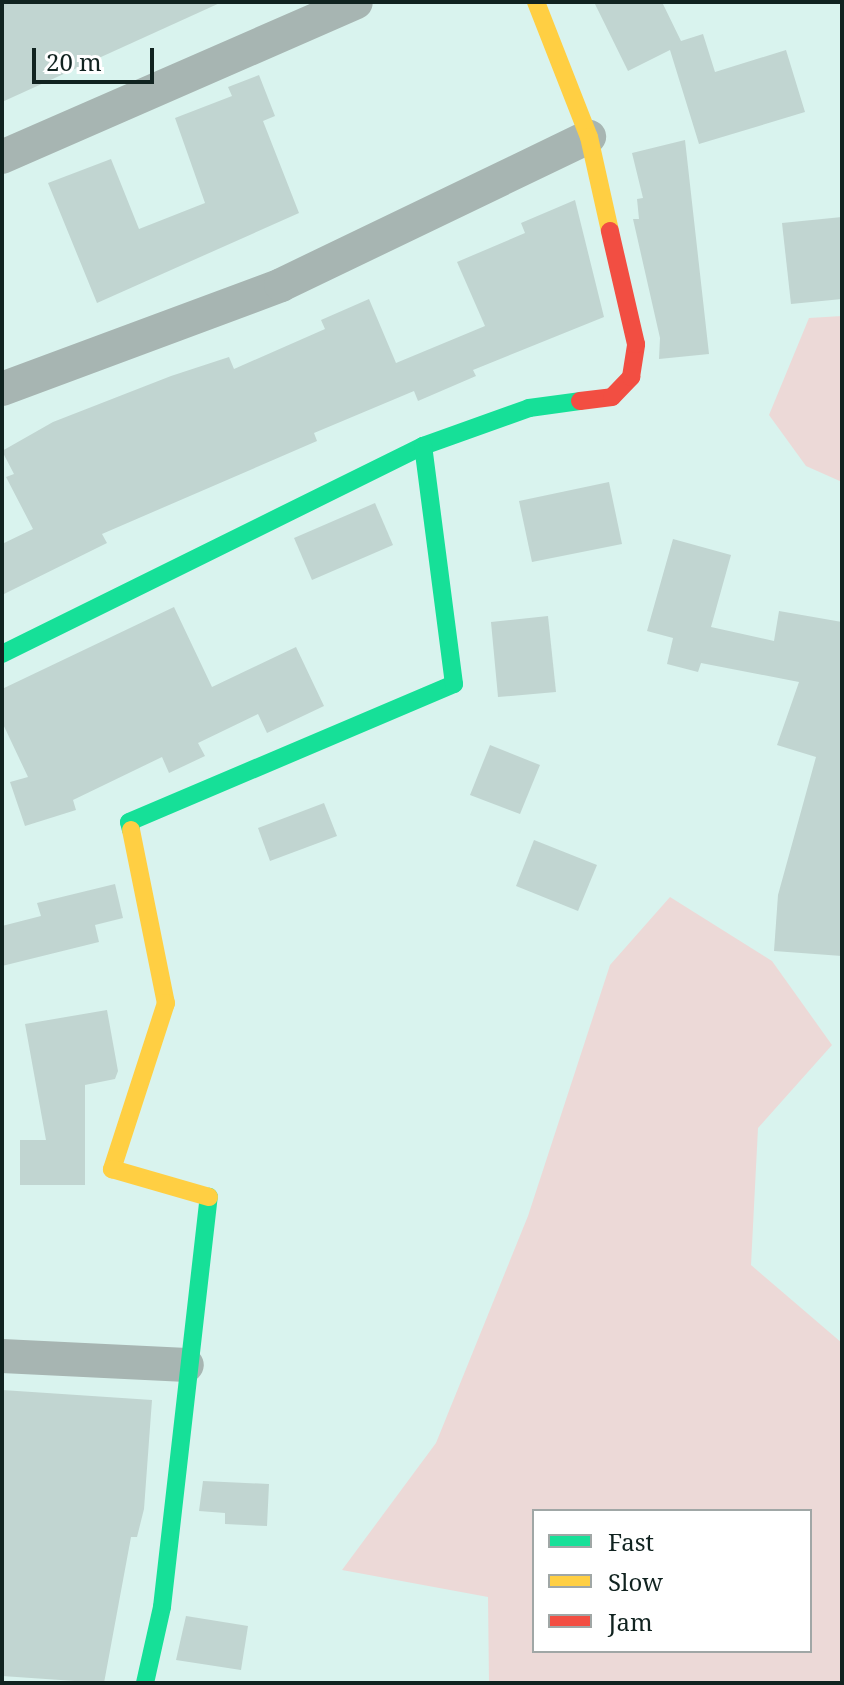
<!DOCTYPE html>
<style>
body{margin:0}
#map{position:relative;width:844px;height:1685px;overflow:hidden;background:#d9f3ee;font-family:"Noto Serif",serif}
div>[style]{position:absolute}
.green>*{inset:0;background:#ecd9d7}
.building>*{inset:0;background:#c1d5d1}
.street>*{height:34px;margin:-17px;padding:0 17px;transform-origin:17px;border-radius:17px;background:#a7b5b2}
.fast>*{height:18px;margin:-9px;padding:0 9px;transform-origin:9px;border-radius:9px;background:#16e098}
.slow>*{height:18px;margin:-9px;padding:0 9px;transform-origin:9px;border-radius:9px;background:#ffcf43}
.jam>*{height:18px;margin:-9px;padding:0 9px;transform-origin:9px;border-radius:9px;background:#f24e42}
span{translate:-50% -50%;white-space:nowrap;text-align:center;line-height:1.15;-webkit-text-stroke:6px #fff;paint-order:stroke}
.frame{position:absolute;inset:0;border:4px solid #112320;pointer-events:none}
.legend{position:absolute;left:532px;top:1509px;width:280px;height:144px;box-sizing:border-box;background:#fff;border:2px solid #a0a7a6;margin:0;padding:10px 14px;list-style:none;font-size:24px;color:#112320}
.legend li{display:flex;align-items:center;gap:16px;height:40px}
.legend b{width:40px;border:2px solid #a0a7a6}
.scale{position:absolute;left:32px;top:48px;width:122px;height:36px;box-sizing:border-box;border:4px solid #112320;border-top:0;padding-left:10px;font-size:24px;line-height:28px;white-space:nowrap;color:#112320;-webkit-text-stroke:6px #fff;paint-order:stroke}
</style>
<div id="map">
<div class="green">
<div style="clip-path:polygon(842px 316px,842px 482px,806px 466px,769px 415px,809px 318px)"></div>
<div style="clip-path:polygon(evenodd,670px 897px,772px 961px,832px 1045px,758px 1128px,751px 1265px,842px 1343px,842px 1683px,489px 1683px,488px 1597px,342px 1570px,436px 1443px,528px 1216px,610px 965px,670px 897px,534px 1511px,810px 1511px,810px 1651px,534px 1651px,534px 1511px)"></div>
</div>
<div class="building">
<div style="clip-path:polygon(2px 2px,222px 2px,2px 102px)"></div>
<div style="clip-path:polygon(594px 2px,662px 2px,681px 41px,703px 34px,715px 72px,786px 50px,805px 112px,699px 144px,670px 50px,628px 71px)"></div>
<div style="clip-path:polygon(259px 75px,275px 116px,263px 121px,299px 213px,97px 303px,48px 183px,111px 159px,139px 229px,205px 203px,175px 118px,232px 96px,228px 87px)"></div>
<div style="clip-path:polygon(685px 140px,709px 354px,659px 359px,660px 338px,633px 219px,639px 219px,637px 199px,643px 198px,632px 153px)"></div>
<div style="clip-path:polygon(575px 200px,604px 317px,473px 370px,476px 376px,418px 401px,414px 391px,314px 433px,317px 441px,102px 534px,107px 543px,2px 595px,2px 544px,33px 529px,6px 477px,14px 474px,2px 451px,53px 422px,171px 376px,229px 357px,234px 369px,325px 329px,321px 320px,369px 299px,396px 363px,485px 326px,457px 262px,525px 233px,521px 223px)"></div>
<div style="clip-path:polygon(842px 217px,842px 299px,791px 304px,782px 223px)"></div>
<div style="clip-path:polygon(609px 482px,622px 544px,532px 562px,519px 501px)"></div>
<div style="clip-path:polygon(375px 503px,393px 545px,312px 580px,294px 538px)"></div>
<div style="clip-path:polygon(673px 539px,731px 555px,711px 627px,774px 641px,779px 611px,842px 622px,842px 956px,774px 951px,778px 895px,816px 757px,777px 745px,799px 682px,701px 663px,698px 672px,667px 664px,673px 638px,647px 631px)"></div>
<div style="clip-path:polygon(174px 607px,212px 687px,296px 647px,324px 706px,267px 733px,258px 714px,198px 743px,205px 756px,169px 773px,162px 757px,73px 800px,76px 810px,25px 826px,10px 782px,28px 777px,2px 722px,2px 689px)"></div>
<div style="clip-path:polygon(548px 616px,556px 692px,498px 697px,491px 622px)"></div>
<div style="clip-path:polygon(490px 745px,540px 765px,520px 814px,470px 795px)"></div>
<div style="clip-path:polygon(324px 803px,337px 836px,270px 861px,258px 828px)"></div>
<div style="clip-path:polygon(534px 840px,597px 865px,578px 911px,516px 886px)"></div>
<div style="clip-path:polygon(115px 884px,123px 918px,95px 925px,99px 942px,2px 966px,2px 926px,41px 916px,37px 903px)"></div>
<div style="clip-path:polygon(107px 1010px,118px 1071px,115px 1079px,85px 1085px,85px 1185px,20px 1185px,20px 1140px,46px 1140px,25px 1024px)"></div>
<div style="clip-path:polygon(2px 1390px,152px 1400px,144px 1509px,137px 1537px,131px 1537px,104px 1683px,2px 1676px)"></div>
<div style="clip-path:polygon(203px 1481px,269px 1484px,267px 1526px,225px 1524px,225px 1513px,199px 1511px)"></div>
<div style="clip-path:polygon(186px 1616px,248px 1626px,241px 1670px,176px 1660px)"></div>
</div>
<div class="street">
<div style="left:2px;top:157px;width:386px;rotate:-23.6deg"></div>
<div style="left:2px;top:389px;width:298px;rotate:-20.4deg"></div>
<div style="left:281px;top:285px;width:342px;rotate:-25.7deg"></div>
<div style="left:2px;top:1356px;width:185px;rotate:2.8deg"></div>
</div>
<div class="fast">
<div style="left:2px;top:654px;width:470px;rotate:-26.3deg"></div>
<div style="left:423px;top:446px;width:113px;rotate:-19.7deg"></div>
<div style="left:529px;top:408px;width:51px;rotate:-7.8deg"></div>
<div style="left:131px;top:830px;width:8px;rotate:-104deg"></div>
<div style="left:129px;top:822px;width:353px;rotate:-23deg"></div>
<div style="left:454px;top:684px;width:240px;rotate:-97.4deg"></div>
<div style="left:145px;top:1683px;width:78px;rotate:-77.4deg"></div>
<div style="left:162px;top:1607px;width:413px;rotate:-83.5deg"></div>
</div>
<div class="slow">
<div style="left:536px;top:2px;width:145px;rotate:68.6deg"></div>
<div style="left:589px;top:137px;width:96px;rotate:77.4deg"></div>
<div style="left:131px;top:830px;width:177px;rotate:78.6deg"></div>
<div style="left:166px;top:1003px;width:175px;rotate:108deg"></div>
<div style="left:112px;top:1169px;width:101px;rotate:16.1deg"></div>
</div>
<div class="jam">
<div style="left:580px;top:401px;width:32px;rotate:-7deg"></div>
<div style="left:612px;top:397px;width:28px;rotate:-46deg"></div>
<div style="left:631px;top:377px;width:33px;rotate:-81deg"></div>
<div style="left:636px;top:344px;width:116px;rotate:-103deg"></div>
</div>
<div class="frame"></div>
<ul class="legend">
<li><b style="height:10px;background:#16e098"></b>Fast</li>
<li><b style="height:10px;background:#ffcf43"></b>Slow</li>
<li><b style="height:10px;background:#f24e42"></b>Jam</li>
</ul>
<div class="scale">20 m</div>
</div>
